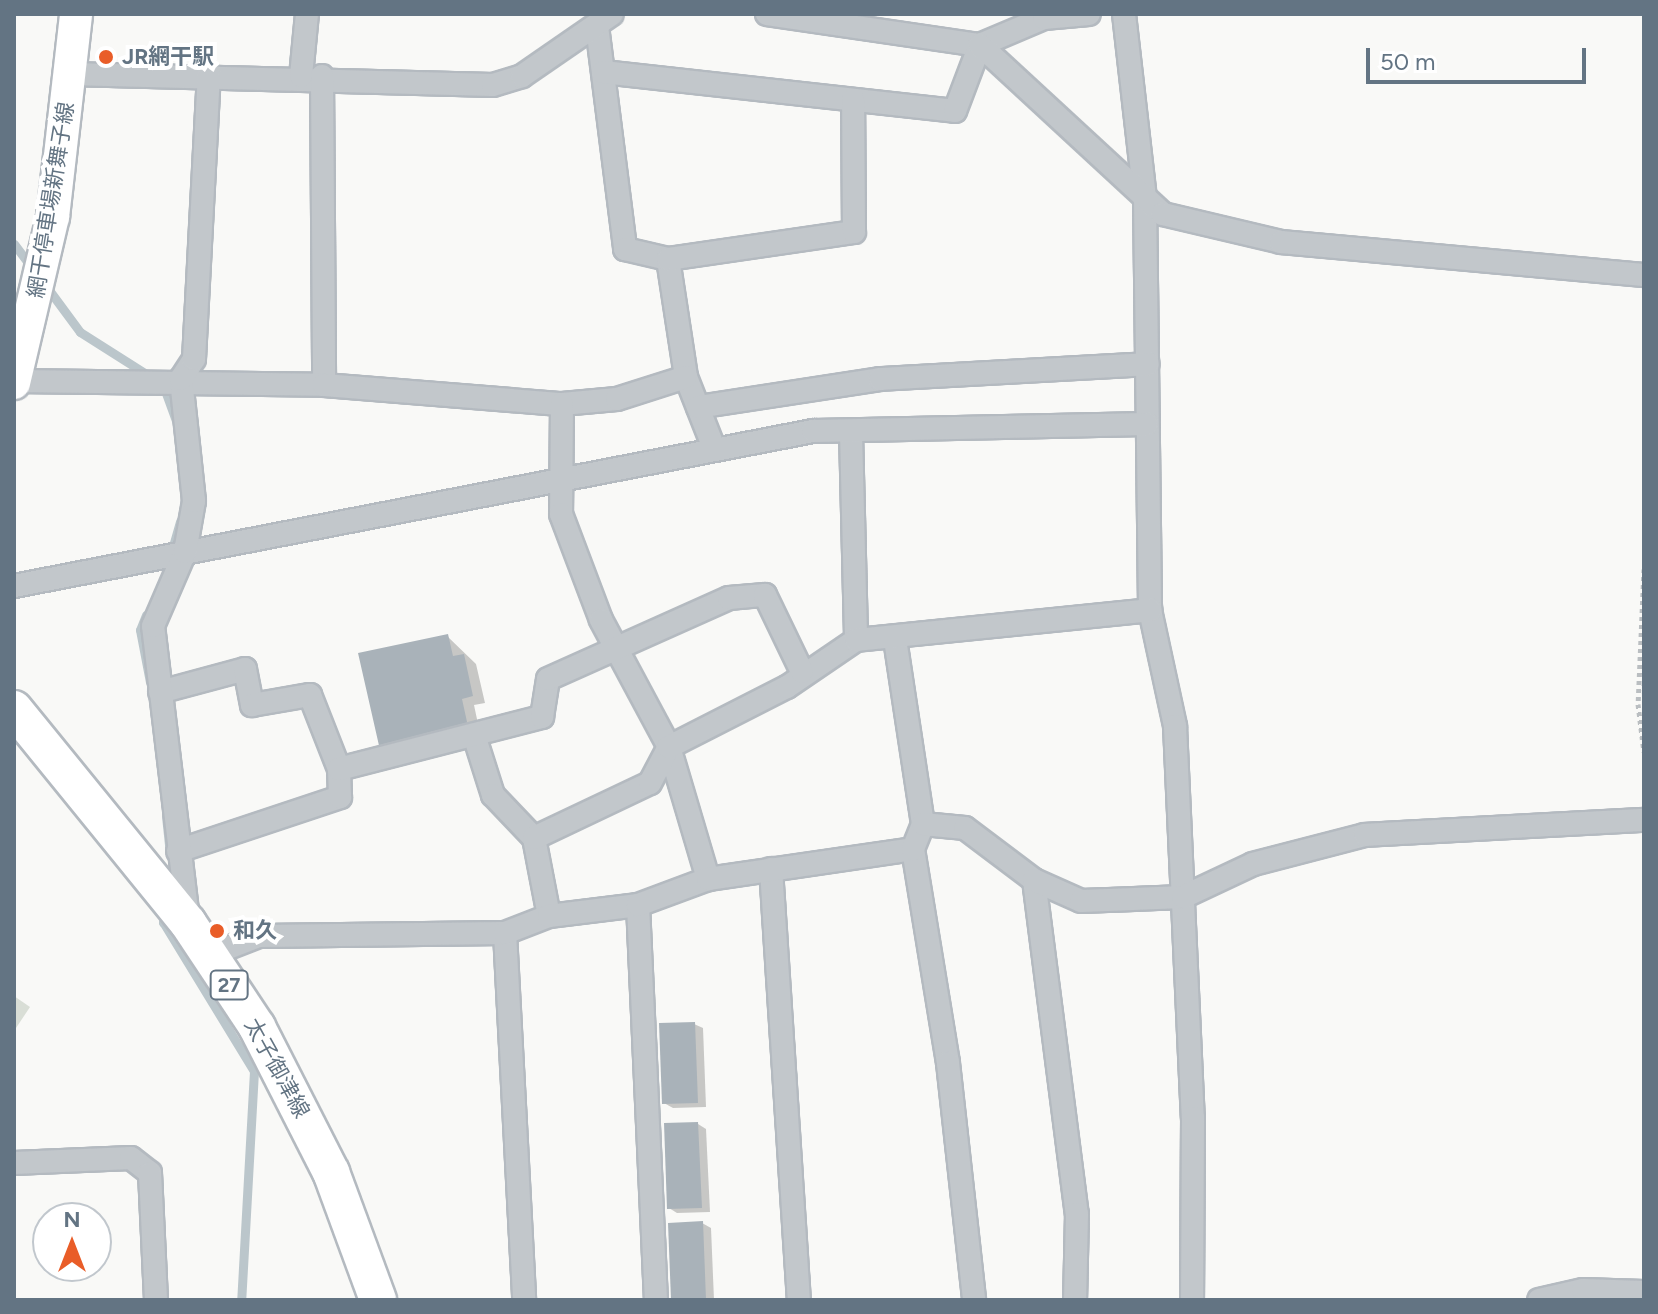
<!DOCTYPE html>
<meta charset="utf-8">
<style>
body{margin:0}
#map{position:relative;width:1658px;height:1314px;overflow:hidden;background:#f9f9f7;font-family:Figtree,"Noto Sans JP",sans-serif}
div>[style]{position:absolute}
.green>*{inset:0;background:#d9ded6}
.shadow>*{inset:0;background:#0003}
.stream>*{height:9px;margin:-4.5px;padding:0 4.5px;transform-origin:4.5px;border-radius:4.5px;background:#bbc6cb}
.building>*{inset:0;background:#a9b2b9}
.path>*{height:5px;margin-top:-2.5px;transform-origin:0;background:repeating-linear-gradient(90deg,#babec1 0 4px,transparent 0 8px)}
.roads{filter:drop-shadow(2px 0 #b4bac0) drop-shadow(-2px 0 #b4bac0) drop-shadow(0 2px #b4bac0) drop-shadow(0 -2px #b4bac0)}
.minor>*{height:22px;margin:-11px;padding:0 11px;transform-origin:11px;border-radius:11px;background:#c2c7cb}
.secondary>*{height:32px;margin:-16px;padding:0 16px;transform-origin:16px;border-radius:16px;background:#fff}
.primary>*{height:36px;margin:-18px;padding:0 18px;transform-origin:18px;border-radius:18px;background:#fff}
.dots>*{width:22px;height:22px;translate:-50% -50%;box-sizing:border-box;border:4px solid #fff;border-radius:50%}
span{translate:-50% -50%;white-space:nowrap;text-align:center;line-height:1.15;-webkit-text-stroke:8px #fff;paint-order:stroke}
.shield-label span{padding:2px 6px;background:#fff;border:2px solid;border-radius:6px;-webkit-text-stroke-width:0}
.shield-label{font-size:20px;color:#637483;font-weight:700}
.poi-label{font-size:22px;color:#637483;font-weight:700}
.left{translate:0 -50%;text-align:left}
.street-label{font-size:22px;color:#637483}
.frame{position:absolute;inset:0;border:16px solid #637483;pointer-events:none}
.north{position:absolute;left:32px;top:1202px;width:80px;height:80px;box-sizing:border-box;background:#fff;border:2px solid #c1c7cd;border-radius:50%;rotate:0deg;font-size:22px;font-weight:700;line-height:32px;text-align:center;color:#637483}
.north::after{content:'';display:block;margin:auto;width:28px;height:36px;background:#e95d28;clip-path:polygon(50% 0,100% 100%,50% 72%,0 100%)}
.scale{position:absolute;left:1366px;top:48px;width:220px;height:36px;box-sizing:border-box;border:4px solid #637483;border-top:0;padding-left:10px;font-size:24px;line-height:28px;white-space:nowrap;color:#637483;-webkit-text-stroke:6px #fff;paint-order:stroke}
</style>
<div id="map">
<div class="green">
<div style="clip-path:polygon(14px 996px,30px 1007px,14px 1031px)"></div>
</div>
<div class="shadow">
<div style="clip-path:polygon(447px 636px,476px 664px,485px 703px,474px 705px,481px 738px,394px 756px)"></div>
<div style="clip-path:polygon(694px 1024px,703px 1028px,706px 1107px,673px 1108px,664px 1103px)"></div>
<div style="clip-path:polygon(698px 1124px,706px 1129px,710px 1212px,677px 1213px,669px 1208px)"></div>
<div style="clip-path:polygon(702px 1223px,711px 1228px,714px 1300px,673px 1300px)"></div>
</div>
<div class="stream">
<div style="left:14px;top:244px;width:30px;rotate:53deg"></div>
<div style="left:46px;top:286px;width:57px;rotate:53.5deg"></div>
<div style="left:80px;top:332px;width:84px;rotate:32.4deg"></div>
<div style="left:163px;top:385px;width:37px;rotate:70deg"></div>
<div style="left:171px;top:553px;width:33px;rotate:-74deg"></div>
<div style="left:146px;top:615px;width:16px;rotate:112deg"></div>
<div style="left:140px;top:630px;width:53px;rotate:79.1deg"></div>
<div style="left:166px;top:816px;width:37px;rotate:84deg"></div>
<div style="left:167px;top:910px;width:13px;rotate:108deg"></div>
<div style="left:163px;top:922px;width:175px;rotate:58.6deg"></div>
<div style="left:254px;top:1071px;width:229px;rotate:93.2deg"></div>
</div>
<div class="building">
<div style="clip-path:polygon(448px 634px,453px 656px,464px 654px,473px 696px,462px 699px,469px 731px,380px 750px,358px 653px)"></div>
<div style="clip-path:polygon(695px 1022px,698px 1103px,662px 1104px,659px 1023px)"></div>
<div style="clip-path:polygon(698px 1122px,702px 1208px,667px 1209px,664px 1123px)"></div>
<div style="clip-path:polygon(703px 1221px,706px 1300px,671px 1300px,668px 1223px)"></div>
</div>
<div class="path">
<div style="left:1644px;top:569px;width:135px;rotate:92.5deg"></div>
<div style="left:1638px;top:704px;width:48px;rotate:82.9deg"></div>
</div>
<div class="roads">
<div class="minor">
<div style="left:767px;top:14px;width:215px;rotate:8.3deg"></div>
<div style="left:980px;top:45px;width:69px;rotate:-22.9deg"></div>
<div style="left:1044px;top:18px;width:45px;rotate:-5.1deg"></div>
<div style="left:1124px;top:14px;width:184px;rotate:83.5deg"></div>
<div style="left:1145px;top:197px;width:413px;rotate:89.3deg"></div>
<div style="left:1150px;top:610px;width:119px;rotate:77.8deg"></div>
<div style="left:1175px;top:726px;width:392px;rotate:87.4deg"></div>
<div style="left:1193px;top:1118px;width:182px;rotate:90.3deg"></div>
<div style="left:597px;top:26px;width:225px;rotate:82.8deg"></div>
<div style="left:625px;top:249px;width:44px;rotate:13.1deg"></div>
<div style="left:668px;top:259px;width:119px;rotate:81.3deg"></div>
<div style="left:686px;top:377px;width:76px;rotate:68.5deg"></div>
<div style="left:603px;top:72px;width:354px;rotate:6.3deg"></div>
<div style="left:955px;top:111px;width:71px;rotate:-69.3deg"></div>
<div style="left:980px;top:45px;width:249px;rotate:42.7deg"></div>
<div style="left:1163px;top:214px;width:121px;rotate:13.3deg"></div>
<div style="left:1281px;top:242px;width:364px;rotate:5.2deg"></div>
<div style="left:70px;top:74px;width:423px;rotate:1.5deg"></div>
<div style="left:493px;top:85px;width:30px;rotate:-17deg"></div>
<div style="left:522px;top:76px;width:109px;rotate:-34.6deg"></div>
<div style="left:301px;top:76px;width:62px;rotate:-84.5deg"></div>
<div style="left:322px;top:76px;width:309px;rotate:89.6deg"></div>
<div style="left:668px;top:259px;width:188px;rotate:-8.3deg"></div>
<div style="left:854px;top:232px;width:132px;rotate:-90.4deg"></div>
<div style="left:15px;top:381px;width:309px;rotate:0.7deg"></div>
<div style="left:324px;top:385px;width:239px;rotate:4.6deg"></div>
<div style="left:562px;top:404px;width:55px;rotate:-5.2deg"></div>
<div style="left:617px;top:399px;width:72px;rotate:-17.7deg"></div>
<div style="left:562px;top:404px;width:110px;rotate:90.5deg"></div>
<div style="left:561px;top:514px;width:113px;rotate:69.3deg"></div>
<div style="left:601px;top:620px;width:144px;rotate:61.8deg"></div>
<div style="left:669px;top:747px;width:138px;rotate:73.5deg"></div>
<div style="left:698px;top:407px;width:184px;rotate:-8.7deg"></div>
<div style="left:880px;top:379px;width:268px;rotate:-3.2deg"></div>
<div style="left:851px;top:432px;width:208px;rotate:88.6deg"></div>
<div style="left:14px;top:586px;width:814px;rotate:-10.98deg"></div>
<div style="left:813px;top:431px;width:334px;rotate:-1.2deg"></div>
<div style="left:895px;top:639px;width:187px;rotate:81.4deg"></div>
<div style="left:160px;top:692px;width:88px;rotate:-15.1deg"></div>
<div style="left:245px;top:669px;width:37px;rotate:79deg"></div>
<div style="left:252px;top:705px;width:59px;rotate:-9.8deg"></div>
<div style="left:310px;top:695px;width:79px;rotate:68.6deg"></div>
<div style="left:474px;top:735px;width:63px;rotate:72.4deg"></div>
<div style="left:493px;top:795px;width:59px;rotate:46.4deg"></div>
<div style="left:534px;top:838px;width:79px;rotate:79.1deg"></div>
<div style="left:534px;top:838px;width:128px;rotate:-25.4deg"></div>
<div style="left:650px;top:783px;width:41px;rotate:-62.2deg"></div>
<div style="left:669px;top:747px;width:132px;rotate:-27deg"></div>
<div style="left:787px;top:687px;width:83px;rotate:-34.3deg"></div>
<div style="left:856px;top:640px;width:296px;rotate:-5.8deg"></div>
<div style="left:913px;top:849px;width:217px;rotate:80.7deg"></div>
<div style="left:948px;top:1063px;width:238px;rotate:83.7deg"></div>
<div style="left:178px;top:851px;width:171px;rotate:-18.4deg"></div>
<div style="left:340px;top:797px;width:28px;rotate:-92deg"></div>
<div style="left:339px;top:769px;width:210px;rotate:-14.4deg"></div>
<div style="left:542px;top:717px;width:38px;rotate:-81deg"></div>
<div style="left:548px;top:679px;width:198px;rotate:-24.1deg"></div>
<div style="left:729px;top:598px;width:36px;rotate:-5deg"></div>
<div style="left:765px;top:595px;width:85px;rotate:64.3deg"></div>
<div style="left:771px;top:869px;width:432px;rotate:86.3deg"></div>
<div style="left:1034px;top:880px;width:337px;rotate:82.7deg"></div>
<div style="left:1077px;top:1214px;width:86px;rotate:91.3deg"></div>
<div style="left:638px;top:905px;width:395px;rotate:87.4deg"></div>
<div style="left:188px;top:919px;width:295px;rotate:-96.8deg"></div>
<div style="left:153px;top:626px;width:81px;rotate:-66.6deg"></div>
<div style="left:185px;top:552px;width:52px;rotate:-80deg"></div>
<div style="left:194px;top:501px;width:123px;rotate:-96.1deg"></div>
<div style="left:181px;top:379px;width:24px;rotate:-57deg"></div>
<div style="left:194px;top:359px;width:284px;rotate:-87deg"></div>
<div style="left:505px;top:933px;width:367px;rotate:87deg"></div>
<div style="left:210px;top:955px;width:53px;rotate:-21.2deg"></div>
<div style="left:259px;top:936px;width:246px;rotate:-0.7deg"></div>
<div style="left:505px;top:933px;width:47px;rotate:-21.1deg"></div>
<div style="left:549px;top:916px;width:90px;rotate:-7deg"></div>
<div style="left:638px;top:905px;width:75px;rotate:-20.4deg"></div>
<div style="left:708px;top:879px;width:207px;rotate:-8.3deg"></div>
<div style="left:913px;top:849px;width:27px;rotate:-68deg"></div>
<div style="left:923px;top:824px;width:42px;rotate:5.4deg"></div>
<div style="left:965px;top:828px;width:86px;rotate:37deg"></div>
<div style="left:1034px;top:880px;width:51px;rotate:24.1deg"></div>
<div style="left:1081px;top:901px;width:102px;rotate:-2.2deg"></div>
<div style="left:1183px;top:897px;width:77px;rotate:-25.2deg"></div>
<div style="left:1253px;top:864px;width:116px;rotate:-14.5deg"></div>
<div style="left:1365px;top:835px;width:279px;rotate:-3.1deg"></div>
<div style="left:14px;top:1163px;width:117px;rotate:-2.4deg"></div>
<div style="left:131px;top:1158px;width:24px;rotate:38deg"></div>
<div style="left:150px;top:1173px;width:127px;rotate:87.3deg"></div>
<div style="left:1539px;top:1300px;width:45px;rotate:-12.8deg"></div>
<div style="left:1583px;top:1290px;width:61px;rotate:1.9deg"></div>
</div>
<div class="secondary">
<div style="left:14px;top:383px;width:171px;rotate:-76.8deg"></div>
<div style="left:53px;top:217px;width:204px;rotate:-83.5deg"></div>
</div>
<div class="primary">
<div style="left:14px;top:709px;width:276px;rotate:50.9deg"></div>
<div style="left:188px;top:923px;width:125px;rotate:56.4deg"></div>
<div style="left:257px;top:1027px;width:163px;rotate:63deg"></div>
<div style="left:331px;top:1172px;width:136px;rotate:69.8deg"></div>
</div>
</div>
<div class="dots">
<div style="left:106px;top:57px;background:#e95d28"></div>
<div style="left:217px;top:931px;background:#e95d28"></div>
</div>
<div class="shield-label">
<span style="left:229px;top:985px">27</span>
</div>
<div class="poi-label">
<span class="left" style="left:122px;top:57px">JR網干駅</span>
<span class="left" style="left:233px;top:931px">和久</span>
</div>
<div class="street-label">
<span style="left:51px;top:200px;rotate:-81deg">網干停車場新舞子線</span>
<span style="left:277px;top:1068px;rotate:61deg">太子御津線</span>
</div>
<div class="frame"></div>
<div class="north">N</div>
<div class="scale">50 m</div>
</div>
